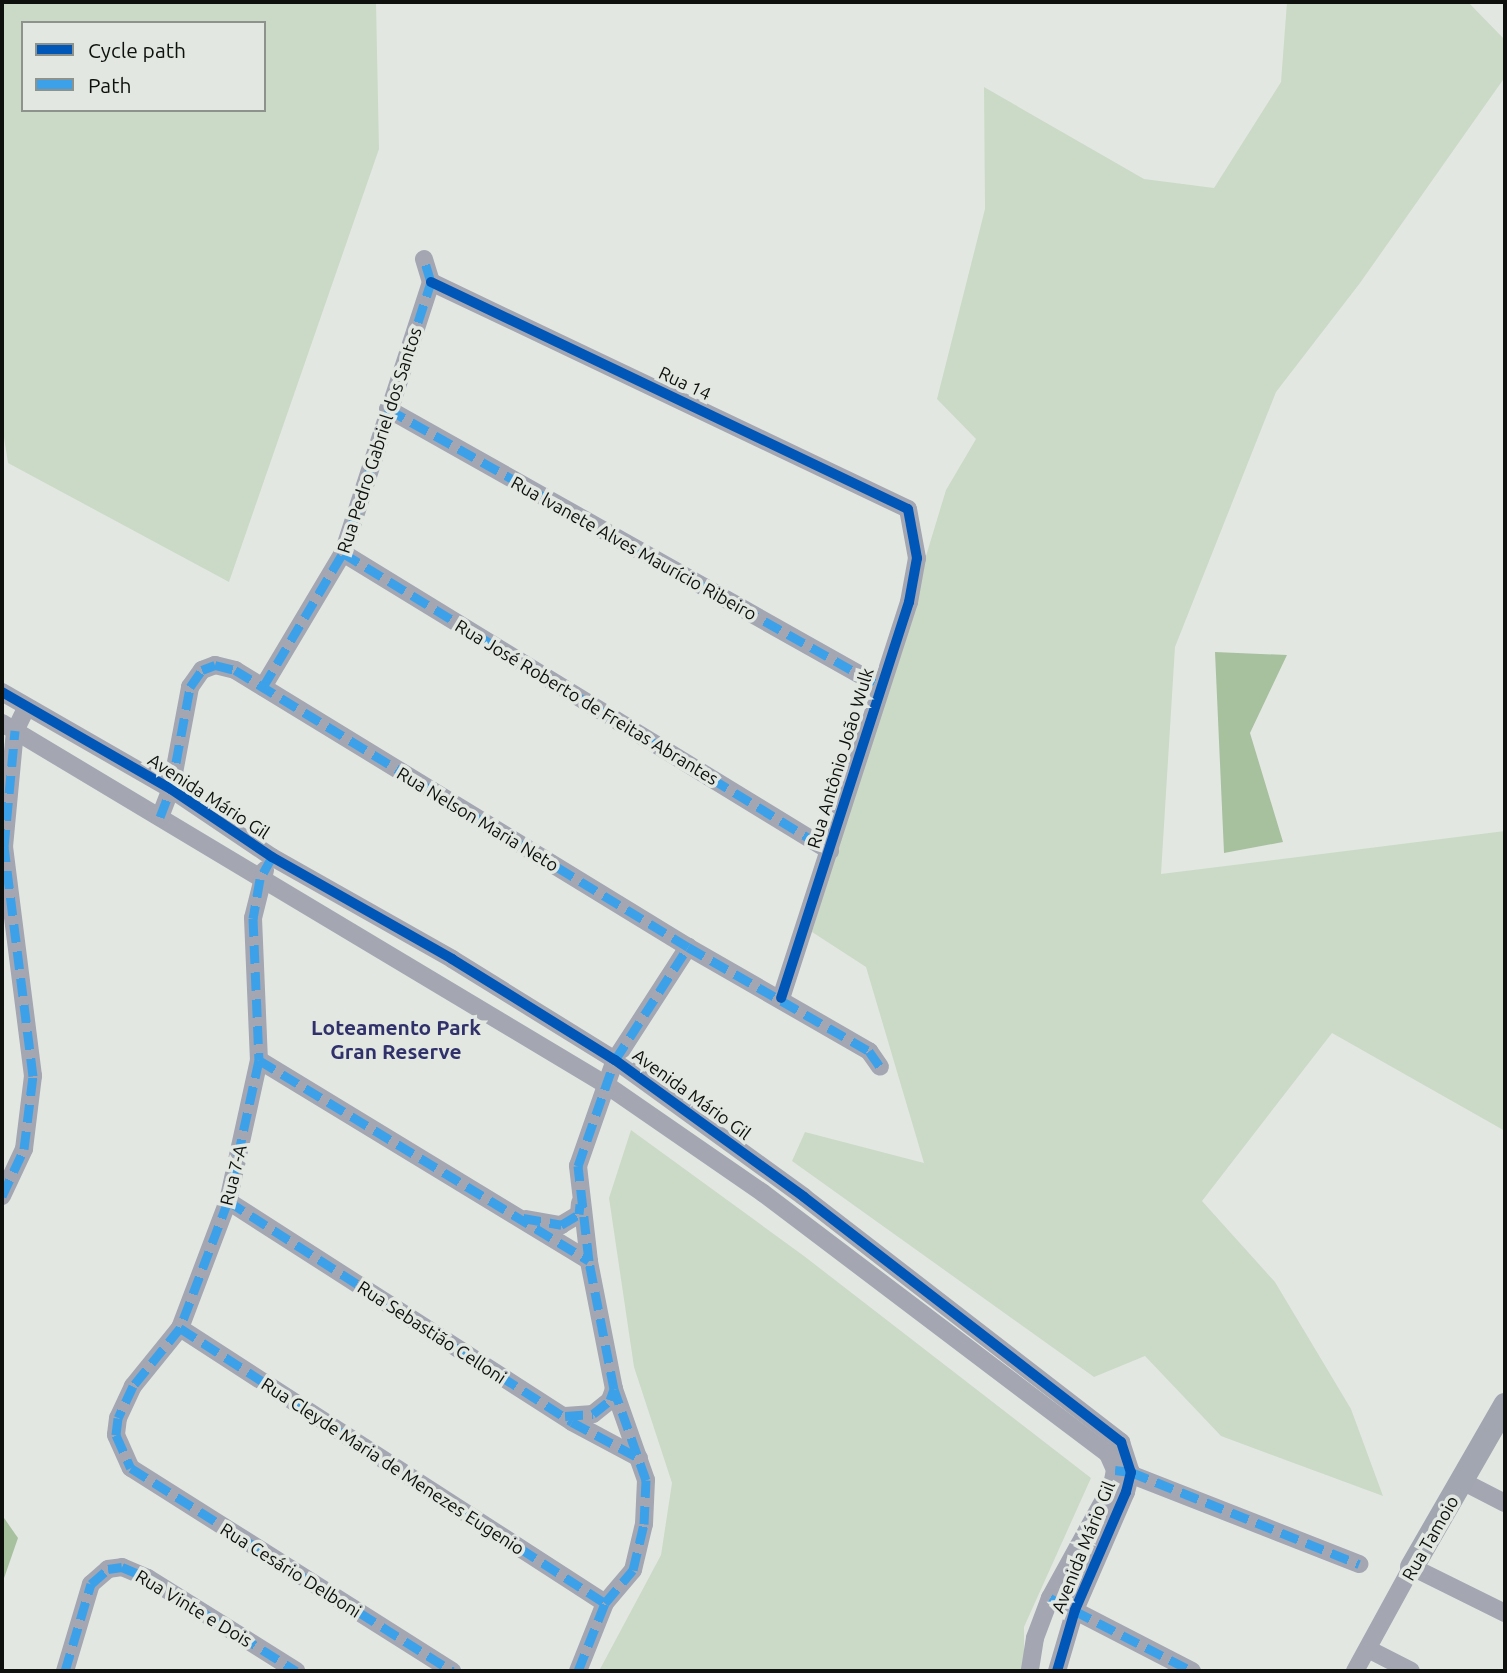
<!DOCTYPE html>
<meta charset="utf-8">
<style>
body{margin:0}
#map{position:relative;width:1507px;height:1673px;overflow:hidden;background:#e3e7e2;font-family:Ubuntu,sans-serif}
div>[style]{position:absolute}
.green>*{inset:0;background:#cbdac6}
.water>*{inset:0;background:#a7c19e}
.street>*{height:18px;margin:-9px;padding:0 9px;transform-origin:9px;border-radius:9px;background:#a4a6b2}
.secondary>*{height:24px;margin:-12px;padding:0 12px;transform-origin:12px;border-radius:12px;background:#a2a6b0}
.quiet>*{height:9px;margin-top:-4.5px;transform-origin:0;background:repeating-linear-gradient(90deg,#3da1e9 0 18px,transparent 0 27px)}
.cycleway>*{height:10px;margin:-5px;padding:0 5px;transform-origin:5px;border-radius:5px;background:#0057b8}
span{translate:-50% -50%;white-space:nowrap;text-align:center;line-height:1.15;-webkit-text-stroke:7px #e2e8e1;paint-order:stroke}
.street-label{font-size:18px;color:#0e100d}
.quarter-label{font-size:21px;color:#30306b;font-weight:700}
.frame{position:absolute;inset:0;border:4px solid #0e100d;pointer-events:none}
.legend{position:absolute;left:21px;top:21px;width:245px;height:91px;box-sizing:border-box;background:#e2e8e1;border:2px solid #8d928c;margin:0;padding:9px 12px;list-style:none;font-size:21px;color:#0e100d}
.legend li{display:flex;align-items:center;gap:14px;height:35px}
.legend b{width:35px;border:2px solid #8d928c}
</style>
<div id="map">
<div class="green">
<div style="clip-path:polygon(evenodd,2px 2px,376px 2px,379px 149px,229px 582px,8px 463px,2px 425px,2px 2px,23px 23px,264px 23px,264px 110px,23px 110px,23px 23px)"></div>
<div style="clip-path:polygon(1287px 2px,1468px 2px,1505px 40px,1505px 77px,1360px 283px,1276px 392px,1175px 647px,1161px 874px,1505px 831px,1505px 1131px,1332px 1033px,1202px 1201px,1275px 1282px,1351px 1409px,1383px 1496px,1221px 1436px,1145px 1356px,1094px 1377px,792px 1161px,805px 1132px,924px 1163px,866px 967px,812px 932px,946px 490px,976px 439px,937px 399px,985px 209px,984px 87px,1144px 179px,1214px 188px,1281px 82px)"></div>
<div style="clip-path:polygon(631px 1130px,804px 1256px,1091px 1478px,1024px 1627px,1024px 1671px,599px 1671px,661px 1555px,672px 1483px,634px 1367px,609px 1198px)"></div>
</div>
<div class="water">
<div style="clip-path:polygon(1215px 652px,1287px 655px,1250px 733px,1283px 842px,1224px 853px)"></div>
<div style="clip-path:polygon(2px 1515px,18px 1538px,2px 1584px)"></div>
</div>
<div class="street">
<div style="left:431px;top:282px;width:528px;rotate:25.45deg"></div>
<div style="left:908px;top:509px;width:50px;rotate:79.6deg"></div>
<div style="left:917px;top:558px;width:45px;rotate:100.3deg"></div>
<div style="left:909px;top:602px;width:416px;rotate:107.9deg"></div>
<div style="left:388px;top:409px;width:565px;rotate:29.38deg"></div>
<div style="left:343px;top:553px;width:571px;rotate:31.46deg"></div>
<div style="left:263px;top:687px;width:156px;rotate:-59.2deg"></div>
<div style="left:343px;top:553px;width:285px;rotate:-72deg"></div>
<div style="left:431px;top:282px;width:24px;rotate:-107deg"></div>
<div style="left:2px;top:692px;width:195px;rotate:29.9deg"></div>
<div style="left:171px;top:789px;width:122px;rotate:34deg"></div>
<div style="left:272px;top:857px;width:207px;rotate:29.5deg"></div>
<div style="left:452px;top:959px;width:192px;rotate:31.8deg"></div>
<div style="left:615px;top:1060px;width:233px;rotate:35.9deg"></div>
<div style="left:804px;top:1197px;width:401px;rotate:37.7deg"></div>
<div style="left:1121px;top:1442px;width:32px;rotate:72deg"></div>
<div style="left:1131px;top:1472px;width:21px;rotate:104deg"></div>
<div style="left:1126px;top:1492px;width:129px;rotate:113.4deg"></div>
<div style="left:1075px;top:1610px;width:64px;rotate:106.4deg"></div>
<div style="left:2px;top:723px;width:706px;rotate:30.92deg"></div>
<div style="left:608px;top:1086px;width:188px;rotate:34.6deg"></div>
<div style="left:763px;top:1193px;width:433px;rotate:37.1deg"></div>
<div style="left:1108px;top:1454px;width:17px;rotate:66deg"></div>
<div style="left:1115px;top:1470px;width:15px;rotate:101deg"></div>
<div style="left:1112px;top:1485px;width:129px;rotate:118.8deg"></div>
<div style="left:1050px;top:1598px;width:43px;rotate:110.6deg"></div>
<div style="left:1035px;top:1638px;width:33px;rotate:99deg"></div>
<div style="left:160px;top:817px;width:30px;rotate:-69deg"></div>
<div style="left:171px;top:789px;width:104px;rotate:-79.4deg"></div>
<div style="left:190px;top:687px;width:21px;rotate:-55deg"></div>
<div style="left:202px;top:670px;width:14px;rotate:-21deg"></div>
<div style="left:215px;top:665px;width:21px;rotate:14deg"></div>
<div style="left:235px;top:670px;width:531px;rotate:31.44deg"></div>
<div style="left:688px;top:947px;width:209px;rotate:29.9deg"></div>
<div style="left:869px;top:1051px;width:19px;rotate:55deg"></div>
<div style="left:265px;top:870px;width:49px;rotate:104deg"></div>
<div style="left:253px;top:918px;width:142px;rotate:87.6deg"></div>
<div style="left:259px;top:1060px;width:144px;rotate:102.4deg"></div>
<div style="left:228px;top:1201px;width:136px;rotate:110.7deg"></div>
<div style="left:180px;top:1328px;width:75px;rotate:129deg"></div>
<div style="left:133px;top:1386px;width:35px;rotate:115deg"></div>
<div style="left:118px;top:1418px;width:17px;rotate:97deg"></div>
<div style="left:116px;top:1435px;width:36px;rotate:66deg"></div>
<div style="left:131px;top:1468px;width:380px;rotate:32.3deg"></div>
<div style="left:259px;top:1060px;width:386px;rotate:31.3deg"></div>
<div style="left:2px;top:1196px;width:52px;rotate:-64.9deg"></div>
<div style="left:24px;top:1149px;width:74px;rotate:-83deg"></div>
<div style="left:33px;top:1076px;width:231px;rotate:-97.2deg"></div>
<div style="left:4px;top:847px;width:117px;rotate:-84.6deg"></div>
<div style="left:15px;top:731px;width:25px;rotate:-64deg"></div>
<div style="left:228px;top:1201px;width:409px;rotate:32.7deg"></div>
<div style="left:572px;top:1422px;width:76px;rotate:28.2deg"></div>
<div style="left:526px;top:1219px;width:36px;rotate:10deg"></div>
<div style="left:561px;top:1225px;width:21px;rotate:-31deg"></div>
<div style="left:579px;top:1214px;width:11px;rotate:-85deg"></div>
<div style="left:180px;top:1328px;width:506px;rotate:32.91deg"></div>
<div style="left:565px;top:1416px;width:28px;rotate:-4deg"></div>
<div style="left:593px;top:1414px;width:22px;rotate:-39deg"></div>
<div style="left:610px;top:1400px;width:12px;rotate:-70deg"></div>
<div style="left:1122px;top:1471px;width:255px;rotate:21.4deg"></div>
<div style="left:1462px;top:1481px;width:48px;rotate:27.1deg"></div>
<div style="left:1064px;top:1605px;width:144px;rotate:27.3deg"></div>
<div style="left:1368px;top:1649px;width:48px;rotate:27.1deg"></div>
<div style="left:65px;top:1671px;width:91px;rotate:-73.4deg"></div>
<div style="left:91px;top:1584px;width:23px;rotate:-41deg"></div>
<div style="left:108px;top:1569px;width:14px;rotate:-8deg"></div>
<div style="left:122px;top:1567px;width:28px;rotate:23deg"></div>
<div style="left:148px;top:1578px;width:175px;rotate:32.1deg"></div>
<div style="left:578px;top:1671px;width:73px;rotate:-68.3deg"></div>
<div style="left:605px;top:1603px;width:43px;rotate:-49.7deg"></div>
<div style="left:633px;top:1570px;width:47px;rotate:-76.6deg"></div>
<div style="left:644px;top:1524px;width:44px;rotate:-87.4deg"></div>
<div style="left:646px;top:1480px;width:96px;rotate:-109.4deg"></div>
<div style="left:614px;top:1389px;width:130px;rotate:-101.1deg"></div>
<div style="left:589px;top:1261px;width:96px;rotate:-96.6deg"></div>
<div style="left:578px;top:1166px;width:112px;rotate:-70.8deg"></div>
<div style="left:615px;top:1060px;width:135px;rotate:-57.1deg"></div>
<div style="left:1355px;top:1671px;width:119px;rotate:-61.3deg"></div>
<div style="left:1412px;top:1567px;width:104px;rotate:26.3deg"></div>
</div>
<div class="secondary">
<div style="left:1412px;top:1567px;width:187px;rotate:-60.1deg"></div>
</div>
<div class="quiet">
<div style="left:388px;top:409px;width:565px;rotate:29.38deg"></div>
<div style="left:343px;top:553px;width:571px;rotate:31.46deg"></div>
<div style="left:263px;top:687px;width:156px;rotate:-59.2deg"></div>
<div style="left:343px;top:553px;width:285px;rotate:-72deg"></div>
<div style="left:431px;top:282px;width:24px;rotate:-107deg"></div>
<div style="left:160px;top:817px;width:30px;rotate:-69deg"></div>
<div style="left:171px;top:789px;width:104px;rotate:-79.4deg"></div>
<div style="left:190px;top:687px;width:21px;rotate:-55deg"></div>
<div style="left:202px;top:670px;width:14px;rotate:-21deg"></div>
<div style="left:215px;top:665px;width:21px;rotate:14deg"></div>
<div style="left:235px;top:670px;width:531px;rotate:31.44deg"></div>
<div style="left:688px;top:947px;width:209px;rotate:29.9deg"></div>
<div style="left:869px;top:1051px;width:19px;rotate:55deg"></div>
<div style="left:272px;top:857px;width:25px;rotate:119deg"></div>
<div style="left:260px;top:879px;width:40px;rotate:100deg"></div>
<div style="left:253px;top:918px;width:142px;rotate:87.6deg"></div>
<div style="left:259px;top:1060px;width:144px;rotate:102.4deg"></div>
<div style="left:228px;top:1201px;width:136px;rotate:110.7deg"></div>
<div style="left:180px;top:1328px;width:75px;rotate:129deg"></div>
<div style="left:133px;top:1386px;width:35px;rotate:115deg"></div>
<div style="left:118px;top:1418px;width:17px;rotate:97deg"></div>
<div style="left:116px;top:1435px;width:36px;rotate:66deg"></div>
<div style="left:131px;top:1468px;width:380px;rotate:32.3deg"></div>
<div style="left:259px;top:1060px;width:386px;rotate:31.3deg"></div>
<div style="left:2px;top:1196px;width:52px;rotate:-64.9deg"></div>
<div style="left:24px;top:1149px;width:74px;rotate:-83deg"></div>
<div style="left:33px;top:1076px;width:231px;rotate:-97.2deg"></div>
<div style="left:4px;top:847px;width:117px;rotate:-84.6deg"></div>
<div style="left:228px;top:1201px;width:409px;rotate:32.7deg"></div>
<div style="left:572px;top:1422px;width:76px;rotate:28.2deg"></div>
<div style="left:523px;top:1218px;width:39px;rotate:10deg"></div>
<div style="left:561px;top:1225px;width:21px;rotate:-31deg"></div>
<div style="left:579px;top:1214px;width:10px;rotate:-84deg"></div>
<div style="left:180px;top:1328px;width:506px;rotate:32.91deg"></div>
<div style="left:565px;top:1416px;width:28px;rotate:-4deg"></div>
<div style="left:593px;top:1414px;width:22px;rotate:-39deg"></div>
<div style="left:610px;top:1400px;width:12px;rotate:-70deg"></div>
<div style="left:1115px;top:1470px;width:16px;rotate:7deg"></div>
<div style="left:1131px;top:1472px;width:246px;rotate:22deg"></div>
<div style="left:1050px;top:1598px;width:160px;rotate:27.2deg"></div>
<div style="left:65px;top:1671px;width:91px;rotate:-73.4deg"></div>
<div style="left:91px;top:1584px;width:23px;rotate:-41deg"></div>
<div style="left:108px;top:1569px;width:14px;rotate:-8deg"></div>
<div style="left:122px;top:1567px;width:28px;rotate:23deg"></div>
<div style="left:148px;top:1578px;width:175px;rotate:32.1deg"></div>
<div style="left:578px;top:1671px;width:73px;rotate:-68.3deg"></div>
<div style="left:605px;top:1603px;width:43px;rotate:-49.7deg"></div>
<div style="left:633px;top:1570px;width:47px;rotate:-76.6deg"></div>
<div style="left:644px;top:1524px;width:44px;rotate:-87.4deg"></div>
<div style="left:646px;top:1480px;width:96px;rotate:-109.4deg"></div>
<div style="left:614px;top:1389px;width:130px;rotate:-101.1deg"></div>
<div style="left:589px;top:1261px;width:96px;rotate:-96.6deg"></div>
<div style="left:578px;top:1166px;width:112px;rotate:-70.8deg"></div>
<div style="left:615px;top:1060px;width:135px;rotate:-57.1deg"></div>
</div>
<div class="cycleway">
<div style="left:431px;top:282px;width:528px;rotate:25.45deg"></div>
<div style="left:908px;top:509px;width:50px;rotate:79.6deg"></div>
<div style="left:917px;top:558px;width:45px;rotate:100.3deg"></div>
<div style="left:909px;top:602px;width:416px;rotate:107.9deg"></div>
<div style="left:2px;top:692px;width:195px;rotate:29.9deg"></div>
<div style="left:171px;top:789px;width:122px;rotate:34deg"></div>
<div style="left:272px;top:857px;width:207px;rotate:29.5deg"></div>
<div style="left:452px;top:959px;width:192px;rotate:31.8deg"></div>
<div style="left:615px;top:1060px;width:233px;rotate:35.9deg"></div>
<div style="left:804px;top:1197px;width:401px;rotate:37.7deg"></div>
<div style="left:1121px;top:1442px;width:32px;rotate:72deg"></div>
<div style="left:1131px;top:1472px;width:21px;rotate:104deg"></div>
<div style="left:1126px;top:1492px;width:129px;rotate:113.4deg"></div>
<div style="left:1075px;top:1610px;width:64px;rotate:106.4deg"></div>
</div>
<div class="street-label">
<span style="left:685px;top:383px;rotate:25deg">Rua 14</span>
<span style="left:379px;top:440px;rotate:-72deg">Rua Pedro Gabriel dos Santos</span>
<span style="left:634px;top:548px;rotate:29deg">Rua lvanete Alves Maurício Ribeiro</span>
<span style="left:587px;top:702px;rotate:31deg">Rua José Roberto de Freitas Abrantes</span>
<span style="left:840px;top:758px;rotate:-73deg">Rua Antônio João Wulk</span>
<span style="left:209px;top:796px;rotate:33deg">Avenida Mário Gil</span>
<span style="left:478px;top:819px;rotate:31deg">Rua Nelson Maria Neto</span>
<span style="left:692px;top:1094px;rotate:36deg">Avenida Mário Gil</span>
<span style="left:233px;top:1175px;rotate:-76deg">Rua 7-A</span>
<span style="left:432px;top:1332px;rotate:33deg">Rua Sebastião Celloni</span>
<span style="left:393px;top:1466px;rotate:33deg">Rua Cleyde Maria de Menezes Eugenio</span>
<span style="left:1430px;top:1538px;rotate:-60deg">Rua Tamoio</span>
<span style="left:1083px;top:1547px;rotate:-68deg">Avenida Mário Gil</span>
<span style="left:291px;top:1570px;rotate:32deg">Rua Cesário Delboni</span>
<span style="left:194px;top:1608px;rotate:31deg">Rua Vinte e Dois</span>
</div>
<div class="quarter-label">
<span style="left:396px;top:1039px">Loteamento Park<br>Gran Reserve</span>
</div>
<div class="frame"></div>
<ul class="legend">
<li><b style="height:9px;background:#0057b8"></b>Cycle path</li>
<li><b style="height:9px;background:#3da1e9"></b>Path</li>
</ul>
</div>
